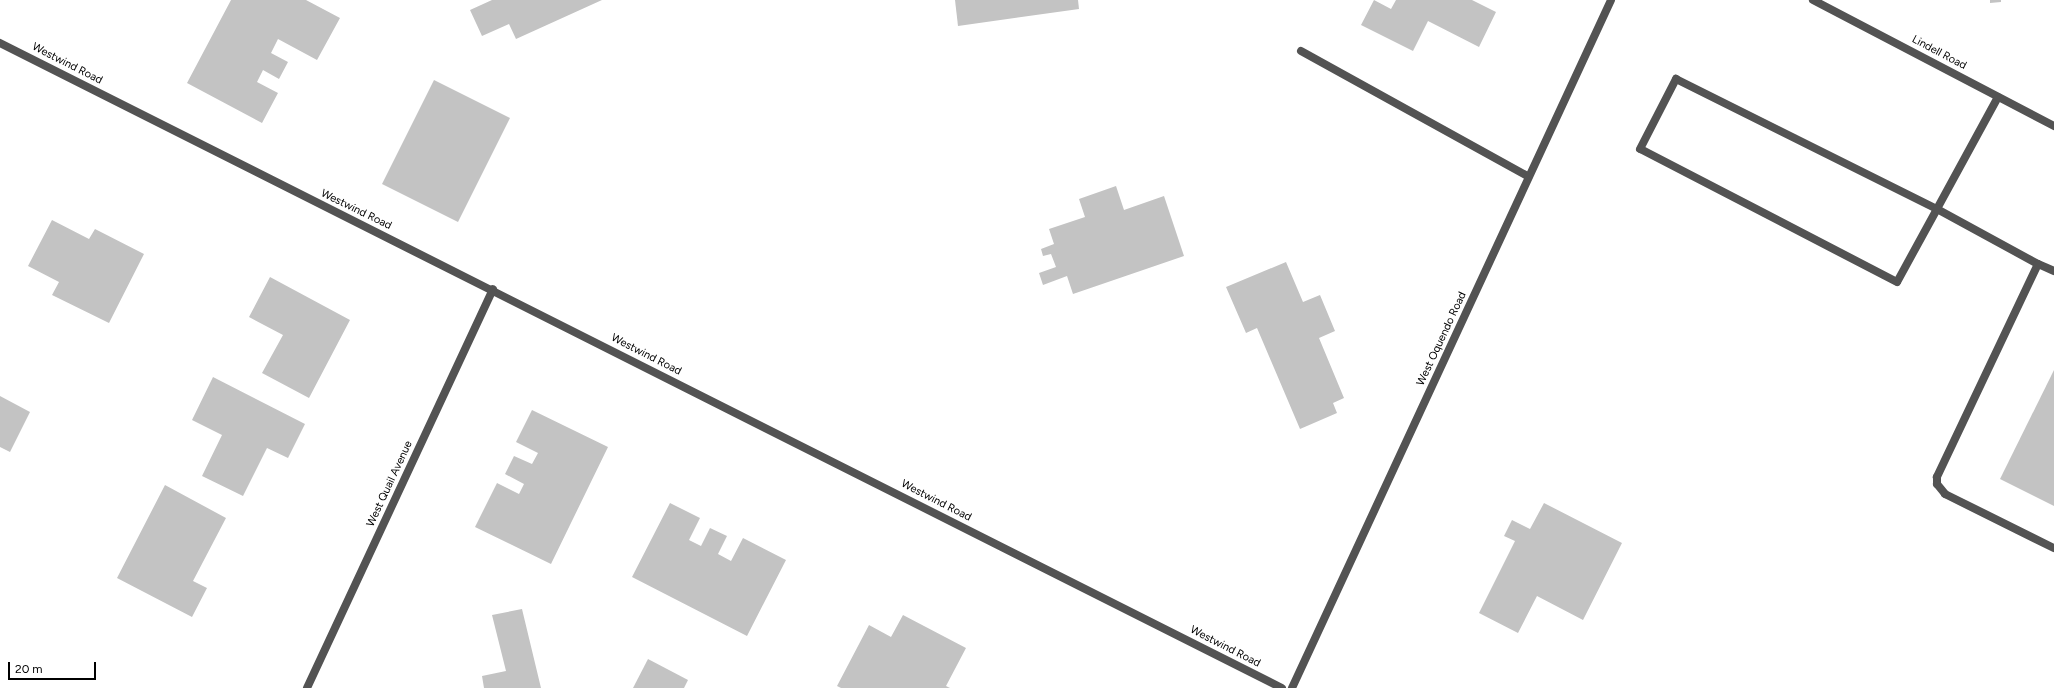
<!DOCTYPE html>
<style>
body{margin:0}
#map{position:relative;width:2054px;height:688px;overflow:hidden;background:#fff;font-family:Figtree,sans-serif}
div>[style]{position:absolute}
.building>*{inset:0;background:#c3c3c3}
.service>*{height:8px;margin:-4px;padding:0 4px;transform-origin:4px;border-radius:4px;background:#535353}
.minor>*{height:8px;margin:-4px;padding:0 4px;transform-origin:4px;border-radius:4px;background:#535353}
.tertiary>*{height:8px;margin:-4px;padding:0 4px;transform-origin:4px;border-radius:4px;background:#535353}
span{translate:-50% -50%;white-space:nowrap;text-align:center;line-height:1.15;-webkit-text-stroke:3px #fff;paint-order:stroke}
.street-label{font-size:11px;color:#000}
.scale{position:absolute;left:8px;top:662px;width:88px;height:18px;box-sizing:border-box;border:2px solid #000;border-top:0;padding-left:5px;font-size:12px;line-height:14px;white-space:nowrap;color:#000;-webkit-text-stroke:3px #fff;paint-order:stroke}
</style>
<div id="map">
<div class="building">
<div style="clip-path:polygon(231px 0,306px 0,340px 18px,317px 60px,278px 39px,271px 53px,288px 62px,279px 79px,263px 70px,257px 82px,278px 93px,262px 123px,187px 83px)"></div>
<div style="clip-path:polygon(492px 0,602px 0,516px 39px,509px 24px,482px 36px,470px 10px)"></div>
<div style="clip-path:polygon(955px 0,1078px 0,1079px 9px,958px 26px)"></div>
<div style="clip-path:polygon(1374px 0,1391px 9px,1396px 0,1472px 0,1496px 12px,1479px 47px,1428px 21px,1413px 51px,1361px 25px)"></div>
<div style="clip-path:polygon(1990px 0,2001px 0,2001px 2px,1990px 3px)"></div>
<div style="clip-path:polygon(434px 80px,510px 118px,458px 222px,382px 184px)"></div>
<div style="clip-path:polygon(1116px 186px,1124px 210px,1164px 196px,1184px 256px,1073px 294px,1067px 276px,1043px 285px,1039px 273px,1056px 267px,1051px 254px,1043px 256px,1041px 249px,1054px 244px,1049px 229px,1085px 217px,1079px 199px)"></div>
<div style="clip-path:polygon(52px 220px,89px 239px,95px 229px,144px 254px,109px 323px,52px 295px,59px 282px,28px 266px)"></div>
<div style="clip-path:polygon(1286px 262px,1303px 302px,1320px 295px,1335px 331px,1319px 338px,1344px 398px,1333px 403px,1337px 413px,1300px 429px,1257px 328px,1246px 333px,1226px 287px)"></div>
<div style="clip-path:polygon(270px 277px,350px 320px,309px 398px,262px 373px,283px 335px,249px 317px)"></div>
<div style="clip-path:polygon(2054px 370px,2054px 506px,2000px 479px)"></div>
<div style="clip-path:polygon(213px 377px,305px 424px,288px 458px,267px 448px,243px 496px,202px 476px,222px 435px,192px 420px)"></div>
<div style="clip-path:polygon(0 396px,30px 412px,10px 452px,0 447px)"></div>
<div style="clip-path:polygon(532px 410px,608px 447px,551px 564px,475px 527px,497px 483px,519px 494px,524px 484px,505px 474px,514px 456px,532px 464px,538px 453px,516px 442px)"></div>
<div style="clip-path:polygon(165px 485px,226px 518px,193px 581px,207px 588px,192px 617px,117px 578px)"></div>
<div style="clip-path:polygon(670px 503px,700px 518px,689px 540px,701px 546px,710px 528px,727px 536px,718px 554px,731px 561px,743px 538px,786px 560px,747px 636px,632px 577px)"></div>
<div style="clip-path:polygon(1544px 503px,1622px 543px,1583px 620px,1537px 596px,1518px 633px,1479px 613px,1515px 541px,1504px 536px,1512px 520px,1530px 529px)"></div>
<div style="clip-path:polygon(522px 609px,541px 688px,484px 688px,482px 676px,506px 671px,492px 615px)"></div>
<div style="clip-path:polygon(903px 615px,966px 648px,946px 686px,950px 688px,841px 688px,837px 686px,869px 625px,891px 637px)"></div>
<div style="clip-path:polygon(648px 659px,688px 680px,684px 688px,633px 688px)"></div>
</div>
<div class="service">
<div style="left:1301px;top:51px;width:260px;rotate:28.9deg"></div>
<div style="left:1998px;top:97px;width:128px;rotate:118.6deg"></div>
<div style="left:1937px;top:209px;width:83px;rotate:118.7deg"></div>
<div style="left:1897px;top:282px;width:289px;rotate:-152.6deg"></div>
<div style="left:1640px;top:149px;width:79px;rotate:-62.8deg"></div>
<div style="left:1676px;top:79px;width:292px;rotate:26.5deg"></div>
<div style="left:1937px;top:209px;width:115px;rotate:28.6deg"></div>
<div style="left:2054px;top:271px;width:17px;rotate:-156deg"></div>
<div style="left:2038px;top:264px;width:236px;rotate:115.4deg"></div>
<div style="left:1937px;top:477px;width:7px;rotate:90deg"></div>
<div style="left:1937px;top:484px;width:13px;rotate:51deg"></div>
<div style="left:1945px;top:494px;width:122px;rotate:26.4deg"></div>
</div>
<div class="minor">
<div style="left:1813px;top:0;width:272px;rotate:27.6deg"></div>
<div style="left:0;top:43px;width:1435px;rotate:26.71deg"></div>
<div style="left:307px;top:688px;width:440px;rotate:-65deg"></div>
</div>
<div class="tertiary">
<div style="left:1292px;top:688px;width:758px;rotate:-65.12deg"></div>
</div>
<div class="street-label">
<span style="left:1939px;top:53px;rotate:28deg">Lindell Road</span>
<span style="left:67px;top:64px;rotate:27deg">Westwind Road</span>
<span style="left:356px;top:210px;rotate:26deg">Westwind Road</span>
<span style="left:1442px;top:339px;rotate:-65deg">West Oquendo Road</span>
<span style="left:646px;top:355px;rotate:27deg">Westwind Road</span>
<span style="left:390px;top:484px;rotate:-65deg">West Quail Avenue</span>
<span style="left:936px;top:501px;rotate:27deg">Westwind Road</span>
<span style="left:1225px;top:647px;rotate:27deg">Westwind Road</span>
</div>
<div class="scale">20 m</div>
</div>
